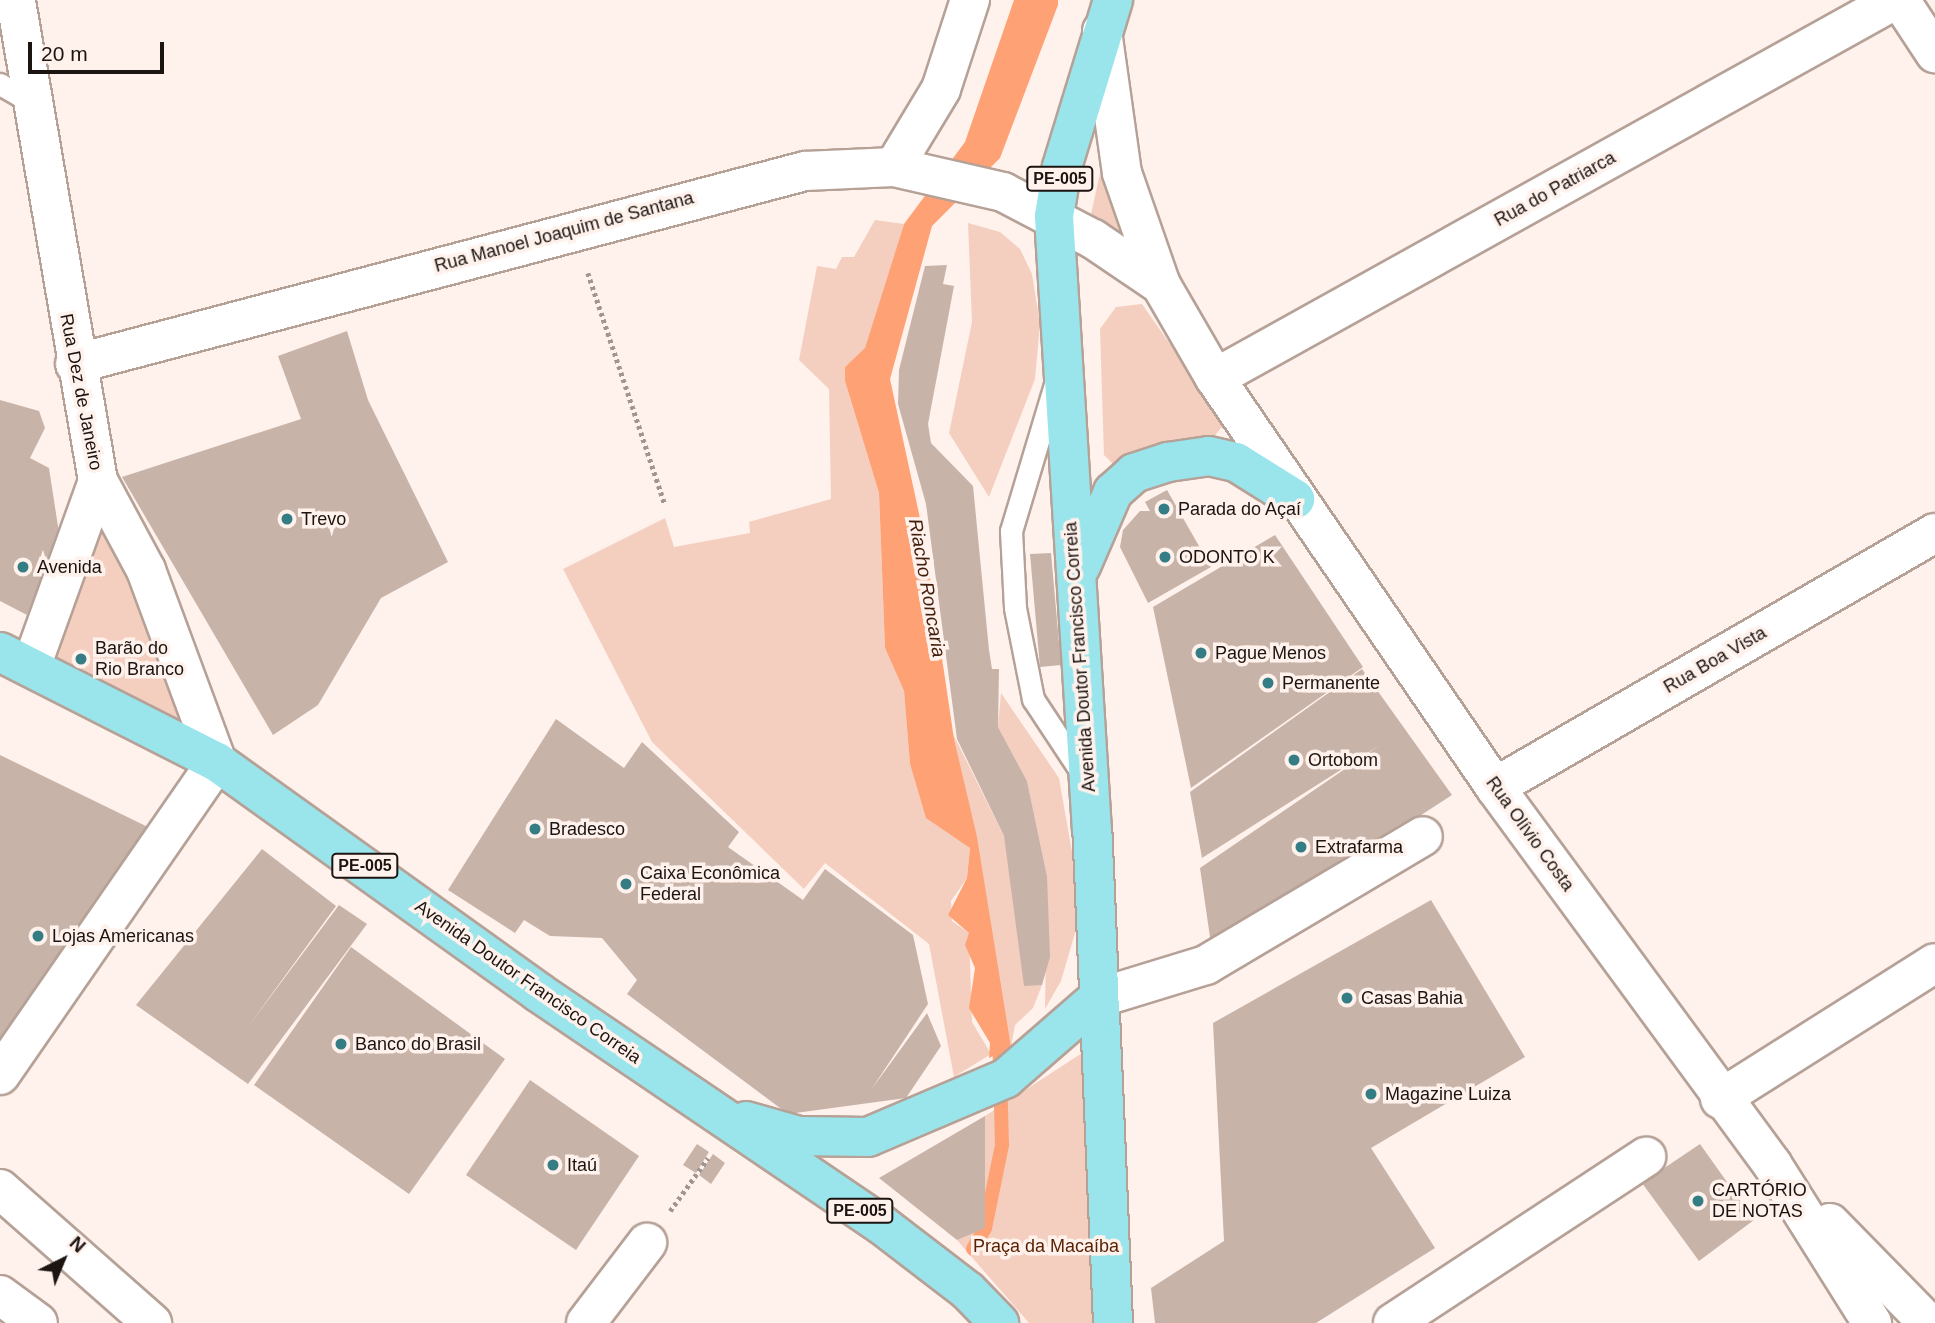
<!DOCTYPE html>
<meta charset="utf-8">
<style>
body{margin:0}
#map{position:relative;width:1935px;height:1323px;overflow:hidden;background:#fff1eb;font-family:Arial,sans-serif}
div>[style]{position:absolute}
.green>*{inset:0;background:#f4cfbf}
.water>*{inset:0;background:#fea175}
.stream>*{height:14px;margin:-7px;padding:0 7px;transform-origin:7px;border-radius:7px;background:#fea175}
.building>*{inset:0;background:#c8b3a9}
.path>*{height:4.5px;margin-top:-2.25px;transform-origin:0;background:repeating-linear-gradient(90deg,#a09590 0 3.5px,transparent 0 7px)}
.roads{filter:drop-shadow(2px 0 #b6a197) drop-shadow(-2px 0 #b6a197) drop-shadow(0 2px #b6a197) drop-shadow(0 -2px #b6a197)}
.service>*{height:21px;margin:-10.5px;padding:0 10.5px;transform-origin:10.5px;border-radius:10.5px;background:#fff}
.minor>*{height:38px;margin:-19px;padding:0 19px;transform-origin:19px;border-radius:19px;background:#fff}
.tertiary>*{height:38px;margin:-19px;padding:0 19px;transform-origin:19px;border-radius:19px;background:#fff}
.primary>*{height:38px;margin:-19px;padding:0 19px;transform-origin:19px;border-radius:19px;background:#9ae5ec}
.dots>*{width:19px;height:19px;translate:-50% -50%;box-sizing:border-box;border:4px solid #fff1eb;border-radius:50%}
span{translate:-50% -50%;white-space:nowrap;text-align:center;line-height:1.15;-webkit-text-stroke:7px #fff1eb;paint-order:stroke}
.shield-label span{padding:2px 5px;background:#fff1eb;border:2px solid;border-radius:5px;-webkit-text-stroke-width:0}
.shield-label{font-size:16px;color:#1c1411;font-weight:700}
.street-label{font-size:18px;color:#1c1411}
.poi-label{font-size:18px;color:#1c1411}
.left{translate:0 -50%;text-align:left}
.park-label{font-size:18px;color:#581f00}
.water-label{font-size:19px;color:#421e0c;font-style:italic}
.north{position:absolute;left:28px;top:1225px;width:70px;height:70px;-webkit-text-stroke:5px #fff1eb;paint-order:stroke;rotate:43deg;font-size:19px;font-weight:700;line-height:28px;text-align:center;color:#1c1411}
.north::after{content:'';display:block;margin:auto;width:24px;height:32px;background:#1c1411;clip-path:polygon(50% 0,100% 100%,50% 72%,0 100%)}
.scale{position:absolute;left:28px;top:42px;width:136px;height:32px;box-sizing:border-box;border:4px solid #1c1411;border-top:0;padding-left:9px;font-size:21px;line-height:24px;white-space:nowrap;color:#1c1411;-webkit-text-stroke:5px #fff1eb;paint-order:stroke}
</style>
<div id="map">
<div class="green">
<div style="clip-path:polygon(1107px 142px,1140px 249px,1087px 232px)"></div>
<div style="clip-path:polygon(875px 220px,904px 224px,865px 349px,845px 367px,845px 381px,879px 493px,885px 648px,904px 691px,910px 764px,923px 807px,970px 848px,967px 878px,951px 901px,952px 921px,969px 933px,972px 1022px,991px 1054px,954px 1077px,929px 944px,825px 863px,804px 889px,652px 742px,563px 569px,665px 518px,674px 547px,750px 533px,749px 522px,831px 499px,829px 389px,799px 360px,817px 266px,836px 269px,842px 257px,854px 257px)"></div>
<div style="clip-path:polygon(968px 223px,1000px 232px,1020px 249px,1032px 274px,1040px 324px,1035px 379px,989px 497px,949px 433px,972px 322px)"></div>
<div style="clip-path:polygon(1142px 304px,1225px 423px,1208px 444px,1115px 466px,1104px 455px,1100px 329px,1116px 307px)"></div>
<div style="clip-path:polygon(98px 481px,217px 762px,31px 667px)"></div>
<div style="clip-path:polygon(1001px 693px,1059px 778px,1072px 852px,1077px 926px,1061px 981px,1045px 1009px,1047px 876px,1027px 781px,998px 727px)"></div>
<div style="clip-path:polygon(953px 734px,1004px 836px,1042px 985px,1033px 1008px,1015px 1025px,1011px 1047px)"></div>
<div style="clip-path:polygon(1099px 1042px,1113px 1323px,1029px 1323px,957px 1240px,984px 1201px,985px 1116px)"></div>
</div>
<div class="water">
<div style="clip-path:polygon(1014px 0,1058px 0,1058px 5px,1000px 158px,932px 226px,890px 379px,924px 537px,954px 739px,977px 837px,1011px 1047px,989px 1058px,990px 1043px,969px 1008px,975px 968px,965px 945px,969px 933px,948px 915px,967px 878px,970px 848px,926px 818px,910px 764px,904px 691px,885px 648px,879px 493px,845px 381px,845px 367px,865px 348px,904px 224px,965px 142px)"></div>
</div>
<div class="stream">
<div style="left:973px;top:1249px;width:24px;rotate:-60deg"></div>
<div style="left:985px;top:1228px;width:85px;rotate:-78.4deg"></div>
<div style="left:1002px;top:1145px;width:112px;rotate:-91.5deg"></div>
</div>
<div class="building">
<div style="clip-path:polygon(947px 265px,943px 284px,954px 286px,928px 424px,931px 443px,973px 486px,989px 650px,992px 669px,999px 669px,998px 727px,1027px 781px,1047px 876px,1050px 957px,1042px 985px,1024px 986px,1004px 836px,957px 739px,926px 504px,898px 404px,899px 370px,925px 266px)"></div>
<div style="clip-path:polygon(347px 331px,368px 400px,448px 562px,381px 598px,318px 705px,273px 735px,122px 477px,301px 419px,278px 356px)"></div>
<div style="clip-path:polygon(0 400px,39px 411px,45px 428px,30px 458px,49px 468px,59px 533px,27px 615px,0 601px)"></div>
<div style="clip-path:polygon(1167px 490px,1211px 567px,1148px 603px,1120px 547px,1123px 530px,1140px 511px,1150px 511px,1145px 502px)"></div>
<div style="clip-path:polygon(1275px 535px,1363px 667px,1191px 788px,1153px 607px)"></div>
<div style="clip-path:polygon(1051px 553px,1061px 665px,1040px 667px,1030px 554px)"></div>
<div style="clip-path:polygon(1362px 669px,1452px 795px,1212px 951px,1200px 868px,1380px 745px,1202px 858px,1190px 792px)"></div>
<div style="clip-path:polygon(556px 719px,624px 768px,642px 742px,739px 832px,728px 847px,803px 900px,825px 869px,913px 935px,928px 1004px,871px 1090px,927px 1013px,941px 1046px,906px 1098px,788px 1114px,627px 994px,637px 980px,602px 938px,550px 936px,524px 920px,515px 933px,448px 890px)"></div>
<div style="clip-path:polygon(0 755px,152px 829px,0 1042px)"></div>
<div style="clip-path:polygon(262px 849px,336px 906px,247px 1028px,339px 905px,367px 924px,248px 1084px,136px 1005px)"></div>
<div style="clip-path:polygon(1431px 900px,1525px 1057px,1371px 1148px,1435px 1248px,1316px 1323px,1155px 1323px,1151px 1288px,1224px 1241px,1213px 1023px)"></div>
<div style="clip-path:polygon(351px 947px,505px 1059px,409px 1194px,254px 1085px)"></div>
<div style="clip-path:polygon(530px 1080px,639px 1156px,576px 1250px,466px 1175px)"></div>
<div style="clip-path:polygon(985px 1116px,985px 1228px,957px 1240px,879px 1178px)"></div>
<div style="clip-path:polygon(697px 1144px,709px 1152px,696px 1173px,683px 1165px)"></div>
<div style="clip-path:polygon(1700px 1144px,1754px 1220px,1699px 1261px,1642px 1183px)"></div>
<div style="clip-path:polygon(713px 1154px,725px 1163px,711px 1184px,699px 1175px)"></div>
</div>
<div class="path">
<div style="left:588px;top:273px;width:244px;rotate:71.6deg"></div>
<div style="left:670px;top:1211px;width:65px;rotate:-54.4deg"></div>
</div>
<div class="roads">
<div class="service">
<div style="left:0;top:84px;width:34px;rotate:30deg"></div>
<div style="left:1056px;top:381px;width:157px;rotate:106.7deg"></div>
<div style="left:1011px;top:531px;width:77px;rotate:87deg"></div>
<div style="left:1015px;top:608px;width:93px;rotate:78.8deg"></div>
<div style="left:1033px;top:699px;width:95px;rotate:56.6deg"></div>
</div>
<div class="minor">
<div style="left:1900px;top:0;width:64px;rotate:56.6deg"></div>
<div style="left:894px;top:167px;width:91px;rotate:-58.9deg"></div>
<div style="left:941px;top:89px;width:94px;rotate:-72deg"></div>
<div style="left:75px;top:364px;width:755px;rotate:-14.81deg"></div>
<div style="left:805px;top:171px;width:89px;rotate:-2.6deg"></div>
<div style="left:894px;top:167px;width:112px;rotate:12.9deg"></div>
<div style="left:1003px;top:192px;width:102px;rotate:27.6deg"></div>
<div style="left:1093px;top:239px;width:82px;rotate:34.1deg"></div>
<div style="left:1215px;top:378px;width:778px;rotate:-29.07deg"></div>
<div style="left:31px;top:667px;width:198px;rotate:-70.2deg"></div>
<div style="left:1495px;top:787px;width:508px;rotate:-30deg"></div>
<div style="left:1098px;top:998px;width:113px;rotate:-17deg"></div>
<div style="left:1206px;top:965px;width:252px;rotate:-30.7deg"></div>
<div style="left:0;top:1075px;width:381px;rotate:-55.3deg"></div>
<div style="left:217px;top:762px;width:205px;rotate:-110.3deg"></div>
<div style="left:146px;top:570px;width:101px;rotate:-118.3deg"></div>
<div style="left:98px;top:481px;width:488px;rotate:-99.7deg"></div>
<div style="left:1720px;top:1099px;width:254px;rotate:-32.3deg"></div>
<div style="left:0;top:1189px;width:203px;rotate:41.4deg"></div>
<div style="left:0;top:1295px;width:47px;rotate:36.4deg"></div>
<div style="left:586px;top:1323px;width:101px;rotate:-52.7deg"></div>
<div style="left:1393px;top:1323px;width:303px;rotate:-33.3deg"></div>
</div>
<div class="tertiary">
<div style="left:1102px;top:31px;width:143px;rotate:82deg"></div>
<div style="left:1122px;top:173px;width:119px;rotate:70.8deg"></div>
<div style="left:1161px;top:285px;width:108px;rotate:59.9deg"></div>
<div style="left:1215px;top:378px;width:496px;rotate:55.6deg"></div>
<div style="left:1495px;top:787px;width:468px;rotate:53.7deg"></div>
<div style="left:1772px;top:1164px;width:188px;rotate:57.8deg"></div>
<div style="left:1830px;top:1223px;width:140px;rotate:45.6deg"></div>
</div>
<div class="primary">
<div style="left:1081px;top:566px;width:81px;rotate:-66.6deg"></div>
<div style="left:1113px;top:492px;width:28px;rotate:-42deg"></div>
<div style="left:1134px;top:473px;width:36px;rotate:-18deg"></div>
<div style="left:1168px;top:462px;width:41px;rotate:-8.3deg"></div>
<div style="left:1209px;top:456px;width:28px;rotate:13deg"></div>
<div style="left:1236px;top:462px;width:70px;rotate:32.1deg"></div>
<div style="left:0;top:652px;width:243px;rotate:26.9deg"></div>
<div style="left:217px;top:762px;width:395px;rotate:35.6deg"></div>
<div style="left:538px;top:992px;width:415px;rotate:34.1deg"></div>
<div style="left:882px;top:1225px;width:108px;rotate:37.5deg"></div>
<div style="left:968px;top:1291px;width:45px;rotate:45.9deg"></div>
<div style="left:746px;top:1121px;width:55px;rotate:15.8deg"></div>
<div style="left:799px;top:1136px;width:69px;rotate:0.8deg"></div>
<div style="left:868px;top:1137px;width:150px;rotate:-23.1deg"></div>
<div style="left:1006px;top:1078px;width:122px;rotate:-41deg"></div>
<div style="left:1113px;top:1323px;width:492px;rotate:-92.4deg"></div>
<div style="left:1092px;top:831px;width:616px;rotate:-93.54deg"></div>
<div style="left:1054px;top:216px;width:50px;rotate:-80.7deg"></div>
<div style="left:1062px;top:167px;width:175px;rotate:-73deg"></div>
</div>
</div>
<div class="dots">
<div style="left:1164px;top:509px;background:#357d84"></div>
<div style="left:287px;top:519px;background:#357d84"></div>
<div style="left:1165px;top:557px;background:#357d84"></div>
<div style="left:23px;top:567px;background:#357d84"></div>
<div style="left:1201px;top:653px;background:#357d84"></div>
<div style="left:81px;top:659px;background:#357d84"></div>
<div style="left:1268px;top:683px;background:#357d84"></div>
<div style="left:1294px;top:760px;background:#357d84"></div>
<div style="left:535px;top:829px;background:#357d84"></div>
<div style="left:1301px;top:847px;background:#357d84"></div>
<div style="left:626px;top:884px;background:#357d84"></div>
<div style="left:38px;top:936px;background:#357d84"></div>
<div style="left:1347px;top:998px;background:#357d84"></div>
<div style="left:341px;top:1044px;background:#357d84"></div>
<div style="left:1371px;top:1094px;background:#357d84"></div>
<div style="left:553px;top:1165px;background:#357d84"></div>
<div style="left:1698px;top:1201px;background:#357d84"></div>
</div>
<div class="shield-label">
<span style="left:1060px;top:179px">PE-005</span>
<span style="left:365px;top:866px">PE-005</span>
<span style="left:860px;top:1211px">PE-005</span>
</div>
<div class="street-label">
<span style="left:1555px;top:189px;rotate:-29deg">Rua do Patriarca</span>
<span style="left:564px;top:232px;rotate:-15deg">Rua Manoel Joaquim de Santana</span>
<span style="left:81px;top:392px;rotate:79deg">Rua Dez de Janeiro</span>
<span style="left:1080px;top:657px;rotate:-94deg">Avenida Doutor Francisco Correia</span>
<span style="left:1715px;top:660px;rotate:-30deg">Rua Boa Vista</span>
<span style="left:1530px;top:834px;rotate:54deg">Rua Olívio Costa</span>
<span style="left:528px;top:982px;rotate:35deg">Avenida Doutor Francisco Correia</span>
</div>
<div class="poi-label">
<span class="left" style="left:1178px;top:509px">Parada do Açaí</span>
<span class="left" style="left:301px;top:519px">Trevo</span>
<span class="left" style="left:1179px;top:557px">ODONTO K</span>
<span class="left" style="left:37px;top:567px">Avenida</span>
<span class="left" style="left:95px;top:659px">Barão do<br>Rio Branco</span>
<span class="left" style="left:1215px;top:653px">Pague Menos</span>
<span class="left" style="left:1282px;top:683px">Permanente</span>
<span class="left" style="left:1308px;top:760px">Ortobom</span>
<span class="left" style="left:549px;top:829px">Bradesco</span>
<span class="left" style="left:1315px;top:847px">Extrafarma</span>
<span class="left" style="left:640px;top:884px">Caixa Econômica<br>Federal</span>
<span class="left" style="left:52px;top:936px">Lojas Americanas</span>
<span class="left" style="left:1361px;top:998px">Casas Bahia</span>
<span class="left" style="left:355px;top:1044px">Banco do Brasil</span>
<span class="left" style="left:1385px;top:1094px">Magazine Luiza</span>
<span class="left" style="left:567px;top:1165px">Itaú</span>
<span class="left" style="left:1712px;top:1201px">CARTÓRIO<br>DE NOTAS</span>
</div>
<div class="park-label">
<span style="left:1046px;top:1246px">Praça da Macaíba</span>
</div>
<div class="water-label">
<span style="left:927px;top:588px;rotate:80deg">Riacho Roncaria</span>
</div>
<div class="north">N</div>
<div class="scale">20 m</div>
</div>
